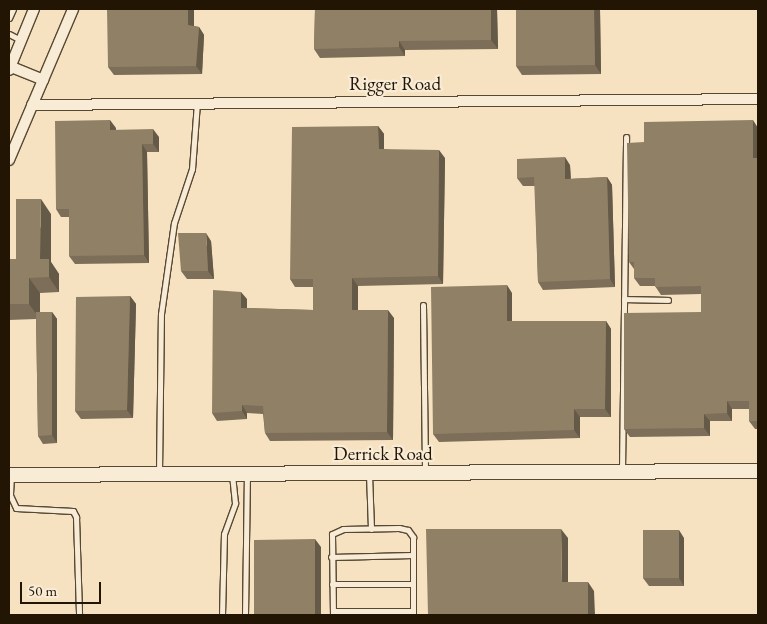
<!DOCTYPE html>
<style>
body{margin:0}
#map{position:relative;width:767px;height:624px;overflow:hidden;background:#f6e2c1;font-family:"EB Garamond",serif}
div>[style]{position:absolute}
.roads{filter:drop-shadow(1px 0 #574833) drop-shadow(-1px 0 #574833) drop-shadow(0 1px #574833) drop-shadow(0 -1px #574833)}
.lane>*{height:5px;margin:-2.5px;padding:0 2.5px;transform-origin:2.5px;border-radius:2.5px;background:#f9ecd7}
.street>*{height:10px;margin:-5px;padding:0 5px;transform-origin:5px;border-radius:5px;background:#f9ecd7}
.secondary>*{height:14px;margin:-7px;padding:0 7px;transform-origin:7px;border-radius:7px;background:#f9ecd7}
.wall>*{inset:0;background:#7c6e58}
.shaded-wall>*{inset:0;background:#655a47}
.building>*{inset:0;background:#908066}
span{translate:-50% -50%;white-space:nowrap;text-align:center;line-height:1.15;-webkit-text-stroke:4.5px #f9ecd7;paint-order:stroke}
.street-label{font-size:19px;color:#221504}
.frame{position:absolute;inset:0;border:10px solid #221504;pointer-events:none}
.scale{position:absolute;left:20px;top:582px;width:81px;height:22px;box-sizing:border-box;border:2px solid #221504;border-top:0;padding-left:6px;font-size:15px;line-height:18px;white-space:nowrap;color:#221504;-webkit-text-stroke:4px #f9ecd7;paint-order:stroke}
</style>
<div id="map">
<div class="roads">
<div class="lane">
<div style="left:9px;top:18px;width:10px;rotate:-66deg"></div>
<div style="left:9px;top:34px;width:13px;rotate:27deg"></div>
<div style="left:624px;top:299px;width:44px;rotate:1.3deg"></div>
<div style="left:423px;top:305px;width:167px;rotate:89.3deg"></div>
<div style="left:622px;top:471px;width:334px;rotate:-89.3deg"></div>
<div style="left:159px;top:473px;width:159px;rotate:-89.3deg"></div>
<div style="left:161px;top:314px;width:92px;rotate:-81.9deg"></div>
<div style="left:174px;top:223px;width:57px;rotate:-71.6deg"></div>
<div style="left:192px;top:169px;width:66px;rotate:-85.7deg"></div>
<div style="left:369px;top:474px;width:55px;rotate:87.9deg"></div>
<div style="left:11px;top:475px;width:20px;rotate:93deg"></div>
<div style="left:10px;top:495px;width:14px;rotate:65deg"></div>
<div style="left:16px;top:508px;width:57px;rotate:3deg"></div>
<div style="left:73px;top:511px;width:7px;rotate:63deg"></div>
<div style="left:76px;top:517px;width:98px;rotate:88.2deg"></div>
<div style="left:331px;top:557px;width:82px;rotate:-1.4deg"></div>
<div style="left:332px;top:584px;width:81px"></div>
<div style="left:333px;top:611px;width:80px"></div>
<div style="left:222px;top:615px;width:81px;rotate:-88.6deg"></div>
<div style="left:224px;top:534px;width:33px;rotate:-70deg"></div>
<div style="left:235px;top:503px;width:27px;rotate:-96deg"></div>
<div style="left:245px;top:615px;width:139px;rotate:-89.2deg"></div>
<div style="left:333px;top:615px;width:81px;rotate:-90.7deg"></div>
<div style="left:332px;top:534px;width:12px;rotate:-24deg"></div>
<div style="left:343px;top:529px;width:56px;rotate:-1deg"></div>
<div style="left:399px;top:528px;width:9px;rotate:13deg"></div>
<div style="left:408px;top:530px;width:9px;rotate:54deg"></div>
<div style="left:413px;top:537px;width:78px;rotate:90deg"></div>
</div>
<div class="street">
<div style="left:9px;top:66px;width:37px;rotate:22deg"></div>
<div style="left:9px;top:70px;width:66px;rotate:-67.7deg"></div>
<div style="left:32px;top:105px;width:726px;rotate:-0.47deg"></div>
<div style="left:9px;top:160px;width:164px;rotate:-67deg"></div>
</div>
<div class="secondary">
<div style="left:9px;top:475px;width:749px;rotate:-0.31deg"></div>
</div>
</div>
<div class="wall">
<div style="clip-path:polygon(315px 9px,497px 9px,498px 49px,405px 50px,405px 56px,320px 58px,314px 49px)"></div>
<div style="clip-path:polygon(600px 9px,601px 74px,522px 75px,516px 66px)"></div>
<div style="clip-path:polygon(194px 26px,199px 27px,204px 35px,202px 74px,114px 75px,108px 67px)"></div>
<div style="clip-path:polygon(378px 126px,384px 134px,384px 149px,445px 158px,443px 284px,358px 286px,358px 310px,394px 318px,393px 440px,270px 441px,265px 433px,263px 414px,247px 413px,247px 419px,217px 421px,212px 413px,247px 299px,247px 308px,313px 310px,313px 287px,295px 287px,290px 279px)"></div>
<div style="clip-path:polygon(116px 128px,116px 130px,159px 137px,159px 152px,147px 152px,149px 263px,75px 264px,69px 256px,69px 217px,61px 217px,56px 209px)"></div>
<div style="clip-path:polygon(758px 128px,758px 429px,755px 429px,749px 421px,749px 409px,732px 409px,732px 421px,710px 421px,710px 436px,630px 437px,624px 429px,701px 312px,701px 294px,661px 295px,655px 286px,640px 286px,634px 278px,634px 269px,629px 262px,644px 142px)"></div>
<div style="clip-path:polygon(570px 165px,571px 179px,607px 177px,612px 185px,615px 287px,543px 290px,538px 282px,535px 186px,523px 186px,517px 178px)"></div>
<div style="clip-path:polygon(51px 214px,51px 262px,59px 274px,59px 292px,40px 293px,40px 312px,52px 312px,57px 319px,57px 443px,43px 444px,38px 436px,36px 319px,9px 320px,9px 259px,16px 259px)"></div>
<div style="clip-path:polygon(211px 241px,214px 279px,187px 279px,181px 271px)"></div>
<div style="clip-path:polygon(512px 293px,512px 321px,606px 321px,611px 329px,611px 417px,580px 417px,580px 438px,439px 442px,433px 434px)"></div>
<div style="clip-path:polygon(130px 296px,136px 304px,133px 418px,81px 419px,75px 411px)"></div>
<div style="clip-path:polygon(684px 538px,684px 586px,649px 586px,643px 578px)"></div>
</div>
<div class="shaded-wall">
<div style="clip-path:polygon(188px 9px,194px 9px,194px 33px,188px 25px)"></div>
<div style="clip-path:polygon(491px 9px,497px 9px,498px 49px,491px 40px)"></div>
<div style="clip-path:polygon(594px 9px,600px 9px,601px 74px,595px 65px)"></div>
<div style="clip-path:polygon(199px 27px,204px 35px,202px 74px,196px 66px)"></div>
<div style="clip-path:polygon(399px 41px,405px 50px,405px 56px,399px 47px)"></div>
<div style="clip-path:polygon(110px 120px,116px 128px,116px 138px,110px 130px)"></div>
<div style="clip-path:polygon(753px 120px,758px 128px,758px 165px,753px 158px)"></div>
<div style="clip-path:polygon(378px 126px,384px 134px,384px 157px,379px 149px)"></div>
<div style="clip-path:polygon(153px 129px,159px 137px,159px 152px,153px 144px)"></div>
<div style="clip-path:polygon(142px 144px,147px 152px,149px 263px,144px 255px)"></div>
<div style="clip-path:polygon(439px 150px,445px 158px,443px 284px,438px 276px)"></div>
<div style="clip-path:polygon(565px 157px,570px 165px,571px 187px,565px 179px)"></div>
<div style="clip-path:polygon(607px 177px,612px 185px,615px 287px,610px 279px)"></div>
<div style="clip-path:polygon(41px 199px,51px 214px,51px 262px,59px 274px,59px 292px,49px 277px,40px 259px)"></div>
<div style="clip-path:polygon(206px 233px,211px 241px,214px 279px,208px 271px)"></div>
<div style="clip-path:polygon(29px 278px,40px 293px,40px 319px,29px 304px)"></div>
<div style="clip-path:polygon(352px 278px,358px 286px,358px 318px,352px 310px)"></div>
<div style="clip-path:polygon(507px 285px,512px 293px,512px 329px,507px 321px)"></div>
<div style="clip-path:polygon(241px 292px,247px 299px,247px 316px,241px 308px)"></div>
<div style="clip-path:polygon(130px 296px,136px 304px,133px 418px,127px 410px)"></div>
<div style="clip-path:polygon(388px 310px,394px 318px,393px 440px,387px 432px)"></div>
<div style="clip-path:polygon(52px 312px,57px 319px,57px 443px,52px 435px)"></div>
<div style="clip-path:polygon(606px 321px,611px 329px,611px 417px,605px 409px)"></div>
<div style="clip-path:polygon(727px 401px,732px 409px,732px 421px,727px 413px)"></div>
<div style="clip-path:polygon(242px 405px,247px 413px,247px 419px,242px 411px)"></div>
<div style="clip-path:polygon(574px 409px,580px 417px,580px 438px,574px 430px)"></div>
<div style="clip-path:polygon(704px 414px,710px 421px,710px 436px,704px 428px)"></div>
<div style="clip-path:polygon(561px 529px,568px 538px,568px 592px,562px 582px)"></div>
<div style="clip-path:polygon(679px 530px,684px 538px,684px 586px,679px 578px)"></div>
<div style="clip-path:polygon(315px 539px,321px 547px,321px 615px,315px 615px)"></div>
<div style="clip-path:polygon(588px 582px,594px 591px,595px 615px,588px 615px)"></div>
</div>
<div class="building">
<div style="clip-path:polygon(107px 9px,188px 9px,188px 25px,199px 27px,196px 66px,108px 67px)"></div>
<div style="clip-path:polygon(315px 9px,491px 9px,491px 40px,399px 41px,399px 47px,314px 49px)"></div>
<div style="clip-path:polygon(516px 9px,594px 9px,595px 65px,516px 66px)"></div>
<div style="clip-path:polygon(110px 120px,110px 130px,153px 129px,153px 144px,142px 144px,144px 255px,69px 256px,69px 209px,56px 209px,55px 121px)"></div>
<div style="clip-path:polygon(753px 120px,753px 158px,758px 158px,758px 421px,749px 421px,749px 401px,727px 401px,727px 413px,704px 414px,704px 428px,624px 429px,624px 313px,701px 312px,701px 286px,655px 287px,655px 278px,634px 278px,634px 262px,629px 262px,627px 143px,644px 142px,644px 122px)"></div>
<div style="clip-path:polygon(378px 126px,379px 149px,439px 150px,438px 276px,352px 278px,352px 310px,388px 310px,387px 432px,265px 433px,263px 406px,242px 405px,242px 411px,212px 413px,213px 290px,241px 292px,241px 308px,313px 310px,313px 279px,290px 279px,292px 127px)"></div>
<div style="clip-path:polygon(565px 157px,565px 179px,607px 177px,610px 279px,538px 282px,534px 177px,517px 178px,517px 159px)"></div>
<div style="clip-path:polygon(16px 199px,41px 199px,40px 259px,49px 259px,49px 277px,29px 278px,29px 304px,9px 304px,9px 259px,16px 259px)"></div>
<div style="clip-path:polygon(178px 233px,206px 233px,208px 271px,181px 271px)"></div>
<div style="clip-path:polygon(507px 285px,507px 321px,606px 321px,605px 409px,574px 409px,574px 430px,433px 434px,431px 287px)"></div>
<div style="clip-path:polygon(130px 296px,127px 410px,75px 411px,76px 297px)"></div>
<div style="clip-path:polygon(36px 312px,52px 312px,52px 435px,38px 436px)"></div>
<div style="clip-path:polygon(426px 529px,561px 529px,562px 582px,588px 582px,588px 615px,428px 615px)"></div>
<div style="clip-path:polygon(643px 530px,679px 530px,679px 578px,643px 578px)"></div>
<div style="clip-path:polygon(315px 539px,315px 615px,254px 615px,254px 540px)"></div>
</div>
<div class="street-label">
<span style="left:395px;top:84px">Rigger Road</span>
<span style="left:383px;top:454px">Derrick Road</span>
</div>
<div class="frame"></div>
<div class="scale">50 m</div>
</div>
